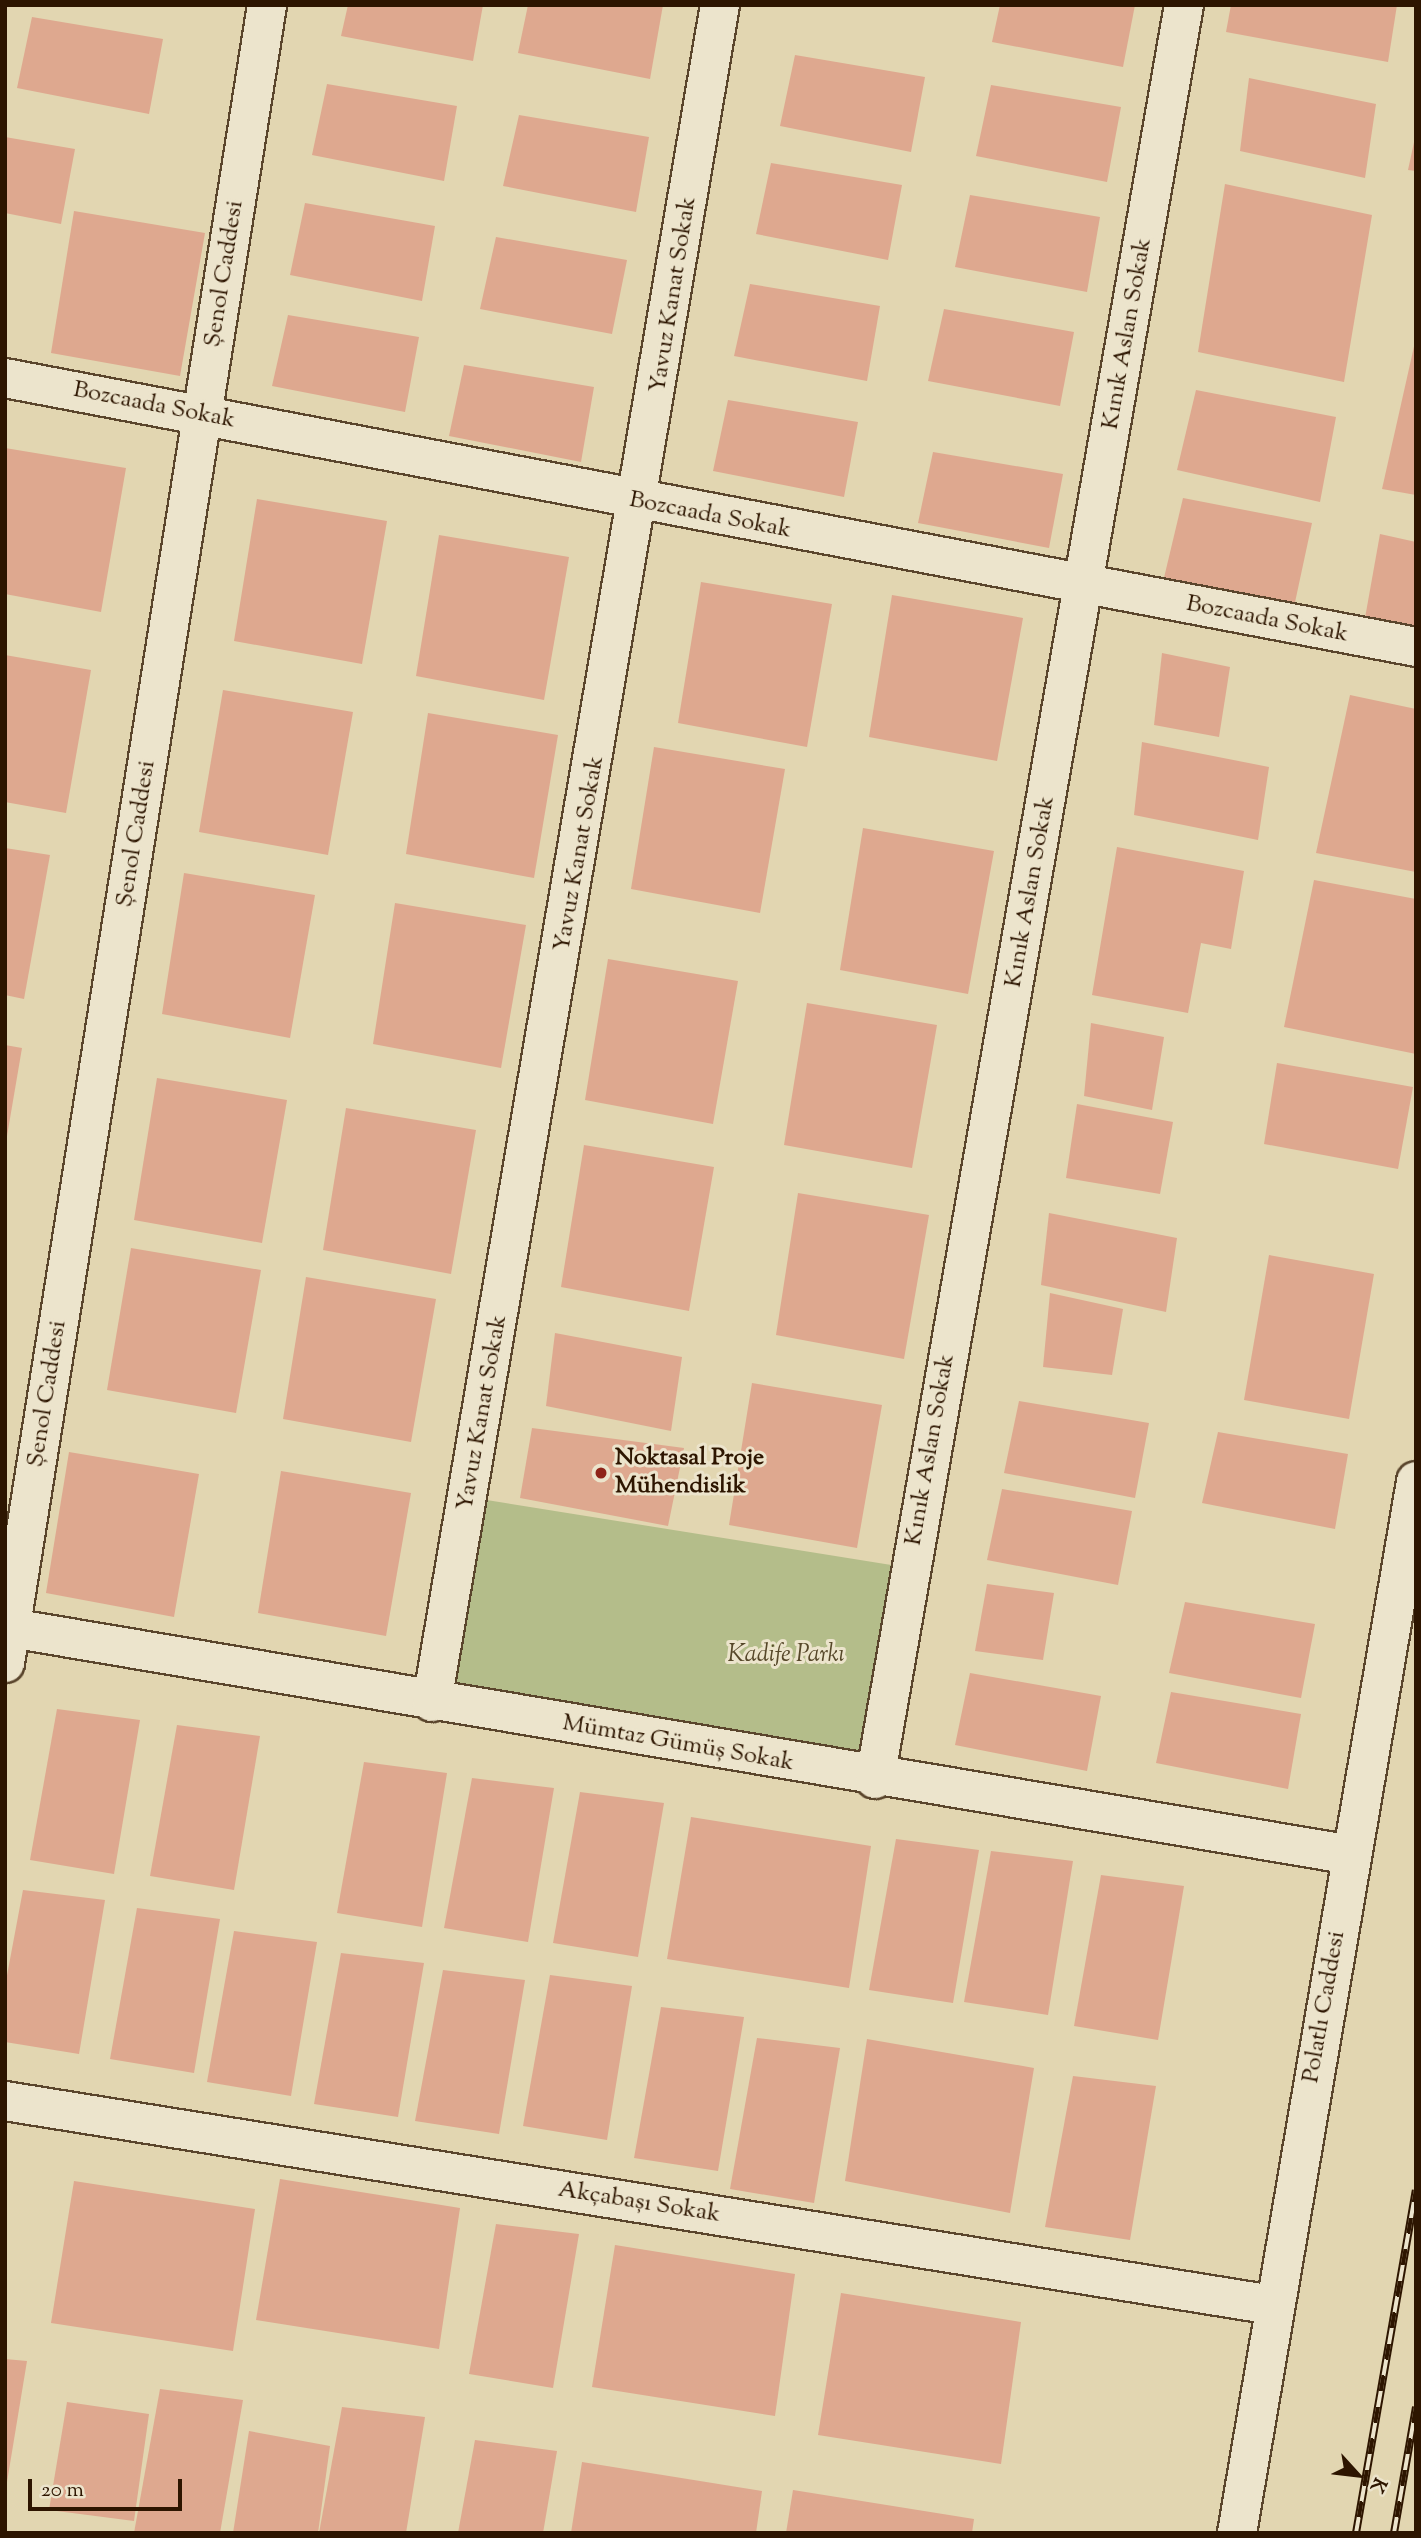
<!DOCTYPE html>
<meta charset="utf-8">
<style>
body{margin:0}
#map{position:relative;width:1421px;height:2538px;overflow:hidden;background:#e2d6b1;font-family:"Sorts Mill Goudy",serif}
div>[style]{position:absolute}
.green>*{inset:0;background:#b4bd8a}
.building>*{inset:0;background:#dea88f}
.roads{filter:drop-shadow(2px 0 #5a452c) drop-shadow(-2px 0 #5a452c) drop-shadow(0 2px #5a452c) drop-shadow(0 -2px #5a452c)}
.street>*{height:38px;margin:-19px;padding:0 19px;transform-origin:19px;border-radius:19px;background:#ece4cc}
.rail>*{height:8px;margin-top:-4px;transform-origin:0;background:repeating-linear-gradient(90deg,#ece4cc 0 16px,#2d1500 0 32px);box-sizing:border-box;border-block:2px solid #2d1500}
.dots>*{width:19px;height:19px;translate:-50% -50%;box-sizing:border-box;border:4px solid #ece4cc;border-radius:50%}
span{translate:-50% -50%;white-space:nowrap;text-align:center;line-height:1.15;-webkit-text-stroke:6px #ece4cc;paint-order:stroke}
.street-label{font-size:24px;color:#2d1500}
.poi-label{font-size:24px;color:#2d1500;font-weight:700}
.left{translate:0 -50%;text-align:left}
.park-label{font-size:24px;color:#564729;font-style:italic}
.frame{position:absolute;inset:0;border:7px solid #2d1500;pointer-events:none}
.north{position:absolute;left:1323px;top:2440px;width:70px;height:70px;-webkit-text-stroke:5px #ece4cc;paint-order:stroke;rotate:117deg;font-size:19px;font-weight:700;line-height:28px;text-align:center;color:#2d1500}
.north::after{content:'';display:block;margin:auto;width:24px;height:32px;background:#2d1500;clip-path:polygon(50% 0,100% 100%,50% 72%,0 100%)}
.scale{position:absolute;left:28px;top:2479px;width:154px;height:32px;box-sizing:border-box;border:4px solid #2d1500;border-top:0;padding-left:9px;font-size:21px;line-height:24px;white-space:nowrap;color:#2d1500;-webkit-text-stroke:5px #ece4cc;paint-order:stroke}
</style>
<div id="map">
<div class="green">
<div style="clip-path:polygon(468px 1497px,910px 1568px,875px 1779px,432px 1702px)"></div>
</div>
<div class="building">
<div style="clip-path:polygon(348px 5px,483px 5px,473px 61px,341px 36px)"></div>
<div style="clip-path:polygon(528px 5px,663px 5px,650px 79px,518px 53px)"></div>
<div style="clip-path:polygon(1000px 5px,1135px 5px,1123px 67px,992px 42px)"></div>
<div style="clip-path:polygon(1231px 5px,1397px 5px,1388px 62px,1226px 32px)"></div>
<div style="clip-path:polygon(32px 17px,163px 39px,149px 114px,17px 88px)"></div>
<div style="clip-path:polygon(795px 55px,925px 77px,911px 152px,780px 126px)"></div>
<div style="clip-path:polygon(1249px 78px,1376px 104px,1365px 178px,1240px 151px)"></div>
<div style="clip-path:polygon(327px 84px,457px 106px,444px 181px,312px 155px)"></div>
<div style="clip-path:polygon(991px 85px,1121px 107px,1107px 182px,976px 156px)"></div>
<div style="clip-path:polygon(519px 115px,649px 137px,636px 212px,503px 186px)"></div>
<div style="clip-path:polygon(1416px 133px,1416px 171px,1408px 170px)"></div>
<div style="clip-path:polygon(5px 137px,75px 149px,61px 224px,5px 213px)"></div>
<div style="clip-path:polygon(771px 163px,902px 185px,888px 260px,756px 234px)"></div>
<div style="clip-path:polygon(1225px 184px,1372px 215px,1344px 382px,1198px 352px)"></div>
<div style="clip-path:polygon(970px 195px,1100px 217px,1087px 292px,955px 267px)"></div>
<div style="clip-path:polygon(305px 203px,435px 226px,422px 301px,290px 275px)"></div>
<div style="clip-path:polygon(74px 211px,205px 233px,180px 376px,51px 353px)"></div>
<div style="clip-path:polygon(496px 237px,627px 260px,612px 334px,480px 309px)"></div>
<div style="clip-path:polygon(750px 284px,880px 306px,867px 381px,734px 356px)"></div>
<div style="clip-path:polygon(944px 309px,1074px 332px,1060px 406px,928px 381px)"></div>
<div style="clip-path:polygon(288px 315px,419px 337px,405px 412px,272px 386px)"></div>
<div style="clip-path:polygon(1415px 342px,1416px 342px,1416px 495px,1382px 489px)"></div>
<div style="clip-path:polygon(464px 365px,594px 387px,581px 462px,449px 436px)"></div>
<div style="clip-path:polygon(1196px 390px,1336px 417px,1320px 502px,1177px 470px)"></div>
<div style="clip-path:polygon(728px 400px,858px 422px,844px 497px,713px 471px)"></div>
<div style="clip-path:polygon(5px 448px,126px 468px,101px 612px,5px 594px)"></div>
<div style="clip-path:polygon(933px 452px,1063px 474px,1049px 548px,918px 523px)"></div>
<div style="clip-path:polygon(1183px 498px,1312px 523px,1294px 607px,1163px 582px)"></div>
<div style="clip-path:polygon(257px 499px,387px 521px,362px 664px,234px 641px)"></div>
<div style="clip-path:polygon(1380px 534px,1416px 542px,1416px 628px,1365px 618px)"></div>
<div style="clip-path:polygon(439px 535px,569px 557px,544px 700px,416px 676px)"></div>
<div style="clip-path:polygon(701px 582px,832px 604px,807px 747px,678px 723px)"></div>
<div style="clip-path:polygon(892px 595px,1023px 618px,997px 761px,869px 737px)"></div>
<div style="clip-path:polygon(1162px 653px,1230px 667px,1219px 737px,1154px 725px)"></div>
<div style="clip-path:polygon(5px 655px,91px 670px,66px 813px,5px 802px)"></div>
<div style="clip-path:polygon(223px 690px,353px 712px,328px 855px,199px 832px)"></div>
<div style="clip-path:polygon(1350px 695px,1416px 709px,1416px 872px,1316px 853px)"></div>
<div style="clip-path:polygon(428px 713px,558px 735px,534px 878px,406px 854px)"></div>
<div style="clip-path:polygon(1142px 742px,1269px 767px,1258px 840px,1134px 815px)"></div>
<div style="clip-path:polygon(654px 747px,785px 769px,760px 913px,631px 889px)"></div>
<div style="clip-path:polygon(863px 828px,994px 851px,968px 994px,840px 970px)"></div>
<div style="clip-path:polygon(1117px 847px,1244px 871px,1231px 949px,1201px 943px,1188px 1013px,1092px 995px)"></div>
<div style="clip-path:polygon(5px 848px,50px 855px,24px 999px,5px 995px)"></div>
<div style="clip-path:polygon(184px 873px,315px 895px,290px 1038px,162px 1014px)"></div>
<div style="clip-path:polygon(1314px 880px,1416px 899px,1416px 1054px,1284px 1027px)"></div>
<div style="clip-path:polygon(395px 903px,526px 925px,501px 1068px,373px 1044px)"></div>
<div style="clip-path:polygon(608px 959px,738px 981px,713px 1124px,585px 1100px)"></div>
<div style="clip-path:polygon(807px 1003px,937px 1025px,912px 1168px,784px 1145px)"></div>
<div style="clip-path:polygon(1091px 1023px,1164px 1037px,1152px 1110px,1084px 1096px)"></div>
<div style="clip-path:polygon(5px 1045px,22px 1048px,7px 1136px,5px 1136px)"></div>
<div style="clip-path:polygon(1277px 1063px,1413px 1087px,1398px 1169px,1264px 1144px)"></div>
<div style="clip-path:polygon(157px 1078px,287px 1100px,262px 1243px,134px 1220px)"></div>
<div style="clip-path:polygon(1077px 1104px,1173px 1122px,1160px 1194px,1066px 1178px)"></div>
<div style="clip-path:polygon(346px 1108px,476px 1130px,451px 1274px,323px 1250px)"></div>
<div style="clip-path:polygon(584px 1145px,714px 1167px,689px 1311px,561px 1287px)"></div>
<div style="clip-path:polygon(798px 1193px,929px 1215px,904px 1359px,776px 1335px)"></div>
<div style="clip-path:polygon(1049px 1213px,1177px 1238px,1166px 1312px,1041px 1285px)"></div>
<div style="clip-path:polygon(131px 1248px,261px 1270px,236px 1413px,107px 1390px)"></div>
<div style="clip-path:polygon(1269px 1255px,1374px 1274px,1349px 1419px,1244px 1400px)"></div>
<div style="clip-path:polygon(306px 1277px,436px 1299px,411px 1442px,283px 1419px)"></div>
<div style="clip-path:polygon(1050px 1293px,1123px 1309px,1112px 1375px,1043px 1367px)"></div>
<div style="clip-path:polygon(555px 1333px,682px 1357px,671px 1431px,546px 1406px)"></div>
<div style="clip-path:polygon(752px 1383px,882px 1405px,857px 1548px,729px 1525px)"></div>
<div style="clip-path:polygon(1019px 1401px,1149px 1423px,1135px 1498px,1004px 1473px)"></div>
<div style="clip-path:polygon(532px 1428px,684px 1448px,668px 1526px,520px 1498px)"></div>
<div style="clip-path:polygon(1218px 1432px,1348px 1454px,1335px 1529px,1202px 1503px)"></div>
<div style="clip-path:polygon(69px 1452px,199px 1474px,174px 1617px,46px 1593px)"></div>
<div style="clip-path:polygon(281px 1471px,411px 1493px,386px 1636px,258px 1613px)"></div>
<div style="clip-path:polygon(1002px 1489px,1132px 1511px,1118px 1585px,987px 1560px)"></div>
<div style="clip-path:polygon(987px 1584px,1054px 1593px,1043px 1660px,975px 1651px)"></div>
<div style="clip-path:polygon(1185px 1602px,1315px 1624px,1301px 1698px,1169px 1673px)"></div>
<div style="clip-path:polygon(970px 1673px,1101px 1696px,1087px 1771px,955px 1745px)"></div>
<div style="clip-path:polygon(1171px 1692px,1301px 1714px,1288px 1789px,1156px 1763px)"></div>
<div style="clip-path:polygon(57px 1709px,140px 1720px,114px 1874px,30px 1860px)"></div>
<div style="clip-path:polygon(177px 1725px,260px 1736px,234px 1890px,150px 1876px)"></div>
<div style="clip-path:polygon(364px 1762px,447px 1773px,422px 1927px,337px 1913px)"></div>
<div style="clip-path:polygon(472px 1778px,554px 1788px,528px 1942px,444px 1928px)"></div>
<div style="clip-path:polygon(580px 1792px,664px 1803px,638px 1957px,553px 1943px)"></div>
<div style="clip-path:polygon(691px 1817px,871px 1846px,849px 1988px,667px 1959px)"></div>
<div style="clip-path:polygon(896px 1839px,979px 1850px,953px 2003px,869px 1990px)"></div>
<div style="clip-path:polygon(991px 1851px,1073px 1861px,1048px 2015px,964px 2002px)"></div>
<div style="clip-path:polygon(1101px 1875px,1184px 1886px,1158px 2040px,1074px 2026px)"></div>
<div style="clip-path:polygon(23px 1890px,105px 1900px,79px 2054px,5px 2042px,5px 1986px)"></div>
<div style="clip-path:polygon(137px 1908px,220px 1919px,194px 2073px,110px 2059px)"></div>
<div style="clip-path:polygon(234px 1931px,317px 1942px,291px 2096px,207px 2082px)"></div>
<div style="clip-path:polygon(341px 1953px,424px 1963px,398px 2117px,314px 2104px)"></div>
<div style="clip-path:polygon(443px 1970px,525px 1980px,499px 2134px,415px 2121px)"></div>
<div style="clip-path:polygon(550px 1975px,632px 1986px,607px 2140px,523px 2126px)"></div>
<div style="clip-path:polygon(661px 2007px,744px 2017px,718px 2171px,634px 2158px)"></div>
<div style="clip-path:polygon(757px 2038px,840px 2048px,814px 2203px,730px 2189px)"></div>
<div style="clip-path:polygon(867px 2039px,1034px 2068px,1010px 2213px,845px 2181px)"></div>
<div style="clip-path:polygon(1073px 2076px,1156px 2086px,1130px 2240px,1045px 2227px)"></div>
<div style="clip-path:polygon(280px 2179px,460px 2208px,439px 2349px,256px 2320px)"></div>
<div style="clip-path:polygon(74px 2181px,255px 2209px,233px 2351px,51px 2323px)"></div>
<div style="clip-path:polygon(496px 2224px,579px 2234px,553px 2388px,469px 2374px)"></div>
<div style="clip-path:polygon(615px 2245px,795px 2274px,775px 2416px,592px 2387px)"></div>
<div style="clip-path:polygon(841px 2293px,1021px 2322px,1001px 2464px,818px 2435px)"></div>
<div style="clip-path:polygon(5px 2359px,27px 2361px,7px 2482px,5px 2482px)"></div>
<div style="clip-path:polygon(160px 2389px,243px 2400px,220px 2533px,134px 2533px)"></div>
<div style="clip-path:polygon(67px 2402px,149px 2414px,134px 2521px,49px 2510px)"></div>
<div style="clip-path:polygon(342px 2407px,425px 2417px,406px 2533px,319px 2533px)"></div>
<div style="clip-path:polygon(249px 2431px,330px 2446px,318px 2533px,233px 2533px)"></div>
<div style="clip-path:polygon(475px 2440px,557px 2451px,543px 2533px,458px 2533px)"></div>
<div style="clip-path:polygon(582px 2462px,762px 2491px,756px 2533px,571px 2533px)"></div>
<div style="clip-path:polygon(793px 2490px,974px 2519px,972px 2533px,786px 2533px)"></div>
</div>
<div class="roads">
<div class="street">
<div style="left:5px;top:378px;width:1436px;rotate:10.79deg"></div>
<div style="left:5px;top:1627px;width:1366px;rotate:9.61deg"></div>
<div style="left:5px;top:1663px;width:1679px;rotate:-81.02deg"></div>
<div style="left:432px;top:1702px;width:1721px;rotate:-80.37deg"></div>
<div style="left:875px;top:1779px;width:1801px;rotate:-80.12deg"></div>
<div style="left:5px;top:2101px;width:1284px;rotate:9.14deg"></div>
<div style="left:1237px;top:2533px;width:1067px;rotate:-80.34deg"></div>
</div>
</div>
<div class="rail">
<div style="left:1356px;top:2533px;width:348px;rotate:-80.1deg"></div>
<div style="left:1394px;top:2533px;width:128px;rotate:-80.1deg"></div>
</div>
<div class="dots">
<div style="left:601px;top:1473px;background:#8f2418"></div>
</div>
<div class="street-label">
<span style="left:225px;top:274px;rotate:-81deg">Şenol Caddesi</span>
<span style="left:674px;top:295px;rotate:-81deg">Yavuz Kanat Sokak</span>
<span style="left:1128px;top:334px;rotate:-80deg">Kınık Aslan Sokak</span>
<span style="left:154px;top:406px;rotate:11deg">Bozcaada Sokak</span>
<span style="left:710px;top:516px;rotate:11deg">Bozcaada Sokak</span>
<span style="left:1267px;top:620px;rotate:11deg">Bozcaada Sokak</span>
<span style="left:137px;top:834px;rotate:-81deg">Şenol Caddesi</span>
<span style="left:580px;top:854px;rotate:-80deg">Yavuz Kanat Sokak</span>
<span style="left:1031px;top:892px;rotate:-80deg">Kınık Aslan Sokak</span>
<span style="left:48px;top:1394px;rotate:-81deg">Şenol Caddesi</span>
<span style="left:483px;top:1413px;rotate:-80deg">Yavuz Kanat Sokak</span>
<span style="left:931px;top:1450px;rotate:-80deg">Kınık Aslan Sokak</span>
<span style="left:678px;top:1744px;rotate:10deg">Mümtaz Gümüş Sokak</span>
<span style="left:1325px;top:2007px;rotate:-80deg">Polatlı Caddesi</span>
<span style="left:639px;top:2203px;rotate:9deg">Akçabaşı Sokak</span>
</div>
<div class="poi-label">
<span class="left" style="left:615px;top:1473px">Noktasal Proje<br>Mühendislik</span>
</div>
<div class="park-label">
<span style="left:786px;top:1656px">Kadife Parkı</span>
</div>
<div class="frame"></div>
<div class="north">K</div>
<div class="scale">20 m</div>
</div>
